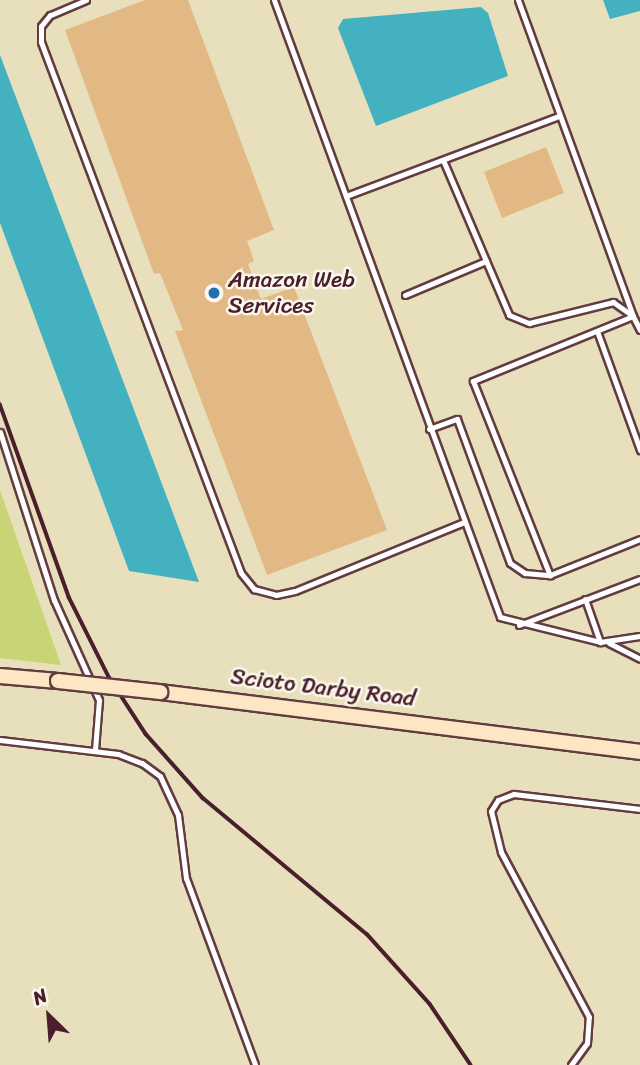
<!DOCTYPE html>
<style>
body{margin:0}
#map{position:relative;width:640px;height:1065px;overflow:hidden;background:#e8e0bc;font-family:Sriracha,sans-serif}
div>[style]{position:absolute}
.green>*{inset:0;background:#c8d475}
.water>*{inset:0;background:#44b1c1}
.building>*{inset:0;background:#e2b984}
.roads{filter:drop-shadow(2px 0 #623c41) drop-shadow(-2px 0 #623c41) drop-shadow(0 2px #623c41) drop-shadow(0 -2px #623c41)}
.lane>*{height:5px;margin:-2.5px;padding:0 2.5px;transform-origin:2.5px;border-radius:2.5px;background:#fff}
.secondary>*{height:14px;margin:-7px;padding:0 7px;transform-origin:7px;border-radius:7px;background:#fce6c4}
.rail>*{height:3.5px;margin:-1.75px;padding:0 1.75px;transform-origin:1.75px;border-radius:1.75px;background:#4a1f2b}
.bridges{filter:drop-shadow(2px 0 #623c41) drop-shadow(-2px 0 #623c41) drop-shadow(0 2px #623c41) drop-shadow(0 -2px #623c41)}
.secondary-bridge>*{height:14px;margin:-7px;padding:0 7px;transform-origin:7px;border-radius:7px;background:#fce6c4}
.dots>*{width:19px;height:19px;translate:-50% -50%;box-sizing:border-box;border:4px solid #fbf7ec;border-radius:50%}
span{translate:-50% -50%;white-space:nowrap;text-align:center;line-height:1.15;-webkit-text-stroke:5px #fbf7ec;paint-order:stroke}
.poi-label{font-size:23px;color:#4a1f2b}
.left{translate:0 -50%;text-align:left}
.street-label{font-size:23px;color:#4a1f2b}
.north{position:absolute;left:14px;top:981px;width:70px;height:70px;-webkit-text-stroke:5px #fbf7ec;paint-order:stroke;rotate:335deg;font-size:19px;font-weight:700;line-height:28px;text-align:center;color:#4a1f2b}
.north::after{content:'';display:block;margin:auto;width:24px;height:32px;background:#4a1f2b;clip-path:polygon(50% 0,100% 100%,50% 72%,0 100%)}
</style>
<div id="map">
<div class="green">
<div style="clip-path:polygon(0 490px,61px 665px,0 658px)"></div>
</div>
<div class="water">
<div style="clip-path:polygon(603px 0,640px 0,640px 11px,610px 19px)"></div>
<div style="clip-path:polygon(481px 7px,488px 13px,508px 76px,376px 126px,338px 28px,343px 19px)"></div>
<div style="clip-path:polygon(0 55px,199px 582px,129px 571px,0 223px)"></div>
</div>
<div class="building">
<div style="clip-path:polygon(145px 0,188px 0,274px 230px,247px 241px,254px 261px,248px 264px,261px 299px,294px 287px,387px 530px,267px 575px,175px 331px,183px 330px,160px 273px,154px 274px,65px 30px)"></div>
<div style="clip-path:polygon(546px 147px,564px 193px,502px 218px,484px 172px)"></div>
</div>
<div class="roads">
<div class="lane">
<div style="left:86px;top:0;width:39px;rotate:157deg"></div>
<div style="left:50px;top:15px;width:14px;rotate:129deg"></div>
<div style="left:41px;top:26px;width:16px;rotate:90deg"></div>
<div style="left:41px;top:42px;width:567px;rotate:69.36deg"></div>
<div style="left:241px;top:573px;width:21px;rotate:51deg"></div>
<div style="left:254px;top:589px;width:23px;rotate:15deg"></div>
<div style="left:276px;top:595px;width:19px;rotate:-12deg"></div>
<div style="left:295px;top:591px;width:183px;rotate:-22.2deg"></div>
<div style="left:274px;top:0;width:657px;rotate:69.88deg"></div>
<div style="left:500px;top:617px;width:103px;rotate:14deg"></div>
<div style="left:600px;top:642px;width:40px;rotate:-8.5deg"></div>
<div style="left:518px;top:0;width:336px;rotate:70deg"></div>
<div style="left:443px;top:160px;width:168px;rotate:66.9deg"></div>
<div style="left:509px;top:315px;width:22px;rotate:22deg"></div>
<div style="left:529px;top:323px;width:87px;rotate:-14deg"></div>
<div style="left:613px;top:302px;width:24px;rotate:35deg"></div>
<div style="left:346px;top:196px;width:228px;rotate:-20.6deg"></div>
<div style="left:405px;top:295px;width:88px;rotate:-22.8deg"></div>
<div style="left:640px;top:330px;width:16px;rotate:-117deg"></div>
<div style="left:633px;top:316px;width:173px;rotate:157.9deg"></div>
<div style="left:473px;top:381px;width:209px;rotate:68.4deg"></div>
<div style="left:550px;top:575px;width:97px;rotate:-21.8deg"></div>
<div style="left:597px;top:331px;width:127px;rotate:70.1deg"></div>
<div style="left:429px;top:429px;width:30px;rotate:-20deg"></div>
<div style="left:457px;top:419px;width:153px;rotate:69.8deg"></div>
<div style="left:510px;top:563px;width:18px;rotate:34deg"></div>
<div style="left:525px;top:573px;width:25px;rotate:5deg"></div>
<div style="left:0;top:432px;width:176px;rotate:72.2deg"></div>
<div style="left:54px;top:600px;width:110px;rotate:65.8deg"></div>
<div style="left:99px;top:700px;width:50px;rotate:94.6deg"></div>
<div style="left:585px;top:599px;width:46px;rotate:70.8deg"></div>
<div style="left:519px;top:625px;width:129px;rotate:-20.8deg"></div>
<div style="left:609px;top:643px;width:35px;rotate:27deg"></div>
<div style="left:0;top:740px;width:119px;rotate:6.8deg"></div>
<div style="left:118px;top:754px;width:26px;rotate:21deg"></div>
<div style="left:142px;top:763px;width:22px;rotate:36deg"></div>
<div style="left:160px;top:776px;width:43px;rotate:65.2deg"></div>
<div style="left:178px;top:815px;width:64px;rotate:82.8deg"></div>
<div style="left:186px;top:878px;width:199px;rotate:69.7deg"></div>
<div style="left:571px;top:1065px;width:27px;rotate:-54deg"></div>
<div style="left:587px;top:1043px;width:26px;rotate:-86deg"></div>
<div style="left:589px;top:1017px;width:187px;rotate:-118.1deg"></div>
<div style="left:501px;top:852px;width:42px;rotate:-103.7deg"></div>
<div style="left:491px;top:811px;width:13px;rotate:-58deg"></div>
<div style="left:498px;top:800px;width:17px;rotate:-21deg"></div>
<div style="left:514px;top:794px;width:127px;rotate:6.8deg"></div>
</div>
<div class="secondary">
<div style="left:0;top:676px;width:58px;rotate:4.9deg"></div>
<div style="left:160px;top:692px;width:484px;rotate:7.1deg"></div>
</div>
</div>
<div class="rail">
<div style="left:0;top:404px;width:205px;rotate:70.3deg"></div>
<div style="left:69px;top:597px;width:89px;rotate:63.4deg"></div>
<div style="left:109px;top:677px;width:68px;rotate:57deg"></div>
<div style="left:146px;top:734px;width:86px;rotate:48.3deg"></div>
<div style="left:203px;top:798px;width:213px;rotate:39.7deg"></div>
<div style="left:367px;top:934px;width:94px;rotate:48deg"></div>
<div style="left:430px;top:1004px;width:73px;rotate:56.1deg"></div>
</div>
<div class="bridges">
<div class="secondary-bridge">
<div style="left:58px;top:681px;width:103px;rotate:6.2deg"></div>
</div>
</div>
<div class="dots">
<div style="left:214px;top:293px;background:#1f6fb2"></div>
</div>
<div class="poi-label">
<span class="left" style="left:228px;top:293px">Amazon Web<br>Services</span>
</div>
<div class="street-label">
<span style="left:323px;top:688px;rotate:7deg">Scioto Darby Road</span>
</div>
<div class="north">N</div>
</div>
